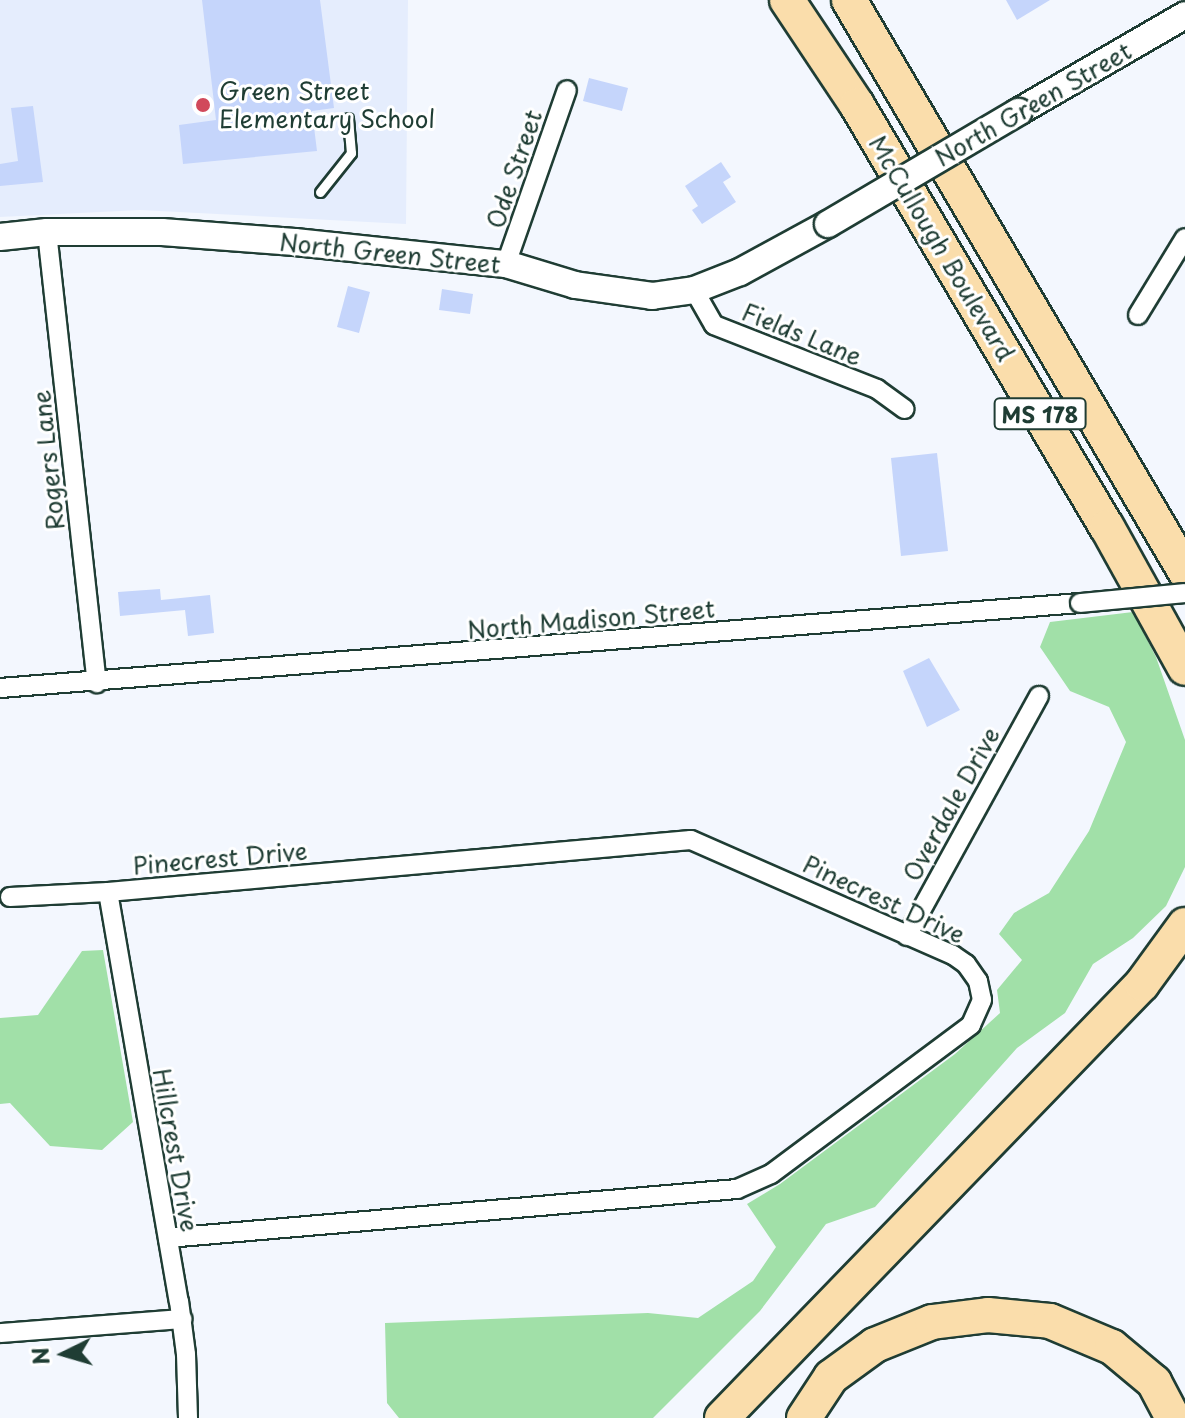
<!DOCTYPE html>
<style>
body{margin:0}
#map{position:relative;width:1185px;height:1418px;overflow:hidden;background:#f3f7fe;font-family:"Playpen Sans",sans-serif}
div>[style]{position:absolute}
.built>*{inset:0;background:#e5edfd}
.green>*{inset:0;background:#a1e0a8}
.building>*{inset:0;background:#c5d5fb}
.roads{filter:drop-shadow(2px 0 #1f3d34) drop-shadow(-2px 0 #1f3d34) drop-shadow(0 2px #1f3d34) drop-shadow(0 -2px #1f3d34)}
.lane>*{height:9px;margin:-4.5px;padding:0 4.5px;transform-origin:4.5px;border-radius:4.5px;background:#fff}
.street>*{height:18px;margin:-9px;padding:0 9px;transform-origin:9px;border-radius:9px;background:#fff}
.secondary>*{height:26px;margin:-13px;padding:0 13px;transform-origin:13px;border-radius:13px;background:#fff}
.highway>*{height:34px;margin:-17px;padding:0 17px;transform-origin:17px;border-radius:17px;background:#faddab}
.bridges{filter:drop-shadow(2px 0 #1f3d34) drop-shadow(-2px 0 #1f3d34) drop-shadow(0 2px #1f3d34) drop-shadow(0 -2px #1f3d34)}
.street-bridge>*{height:18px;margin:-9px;padding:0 9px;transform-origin:9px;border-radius:9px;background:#fff}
.secondary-bridge>*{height:26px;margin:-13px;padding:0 13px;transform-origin:13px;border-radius:13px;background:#fff}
.dots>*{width:22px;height:22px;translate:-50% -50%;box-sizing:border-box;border:4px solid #fff;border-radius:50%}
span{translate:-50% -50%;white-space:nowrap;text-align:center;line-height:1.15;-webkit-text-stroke:6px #fff;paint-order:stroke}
.shield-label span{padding:2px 6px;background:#fff;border:2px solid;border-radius:6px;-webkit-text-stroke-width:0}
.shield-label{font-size:22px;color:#1f3d34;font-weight:700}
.poi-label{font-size:24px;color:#1f3d34}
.left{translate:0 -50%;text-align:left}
.street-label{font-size:24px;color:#1f3d34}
.north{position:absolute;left:24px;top:1314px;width:80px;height:80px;-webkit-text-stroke:6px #fff;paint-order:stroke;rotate:265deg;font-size:22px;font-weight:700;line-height:32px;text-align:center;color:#1f3d34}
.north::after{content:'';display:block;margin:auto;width:28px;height:36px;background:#1f3d34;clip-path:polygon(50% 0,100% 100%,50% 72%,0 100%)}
</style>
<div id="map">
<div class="built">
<div style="clip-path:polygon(0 0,408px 0,406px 224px,140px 210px,0 217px)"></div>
</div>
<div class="green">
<div style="clip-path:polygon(1133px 612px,1156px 657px,1185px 740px,1185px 867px,1166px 906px,1133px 938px,1093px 964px,1065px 1013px,1017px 1048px,875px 1207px,826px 1224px,760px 1311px,653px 1418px,399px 1418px,387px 1403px,385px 1323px,648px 1313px,698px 1318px,753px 1281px,776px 1247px,747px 1204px,780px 1184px,955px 1054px,1000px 1013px,997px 990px,1022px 960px,999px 934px,1014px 913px,1049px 893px,1089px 831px,1126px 742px,1109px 707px,1070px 691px,1040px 647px,1050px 622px)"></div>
<div style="clip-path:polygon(103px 950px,133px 1122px,102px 1150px,50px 1146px,10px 1103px,0 1104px,0 1018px,38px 1015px,82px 951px)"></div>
</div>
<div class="building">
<div style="clip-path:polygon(202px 0,320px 0,334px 108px,312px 111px,317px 151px,183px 164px,179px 125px,216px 120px)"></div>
<div style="clip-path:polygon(1006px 0,1050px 0,1017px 20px)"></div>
<div style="clip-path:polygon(589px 78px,628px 88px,622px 111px,583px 101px)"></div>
<div style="clip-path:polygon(33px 106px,43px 182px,0 186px,0 164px,18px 161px,11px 108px)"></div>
<div style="clip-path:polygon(721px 162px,731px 177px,723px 182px,736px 202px,702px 224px,692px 210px,698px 206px,685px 186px)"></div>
<div style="clip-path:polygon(348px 286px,370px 292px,359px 333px,337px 327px)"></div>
<div style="clip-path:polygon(442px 289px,473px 294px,470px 314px,439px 310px)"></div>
<div style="clip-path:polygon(937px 453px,948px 551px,901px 556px,891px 458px)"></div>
<div style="clip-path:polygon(160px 589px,161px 600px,210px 595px,214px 633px,188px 636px,185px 610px,120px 616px,118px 592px)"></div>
<div style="clip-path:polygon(929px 658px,960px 710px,927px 727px,903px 671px)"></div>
</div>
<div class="roads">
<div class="lane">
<div style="left:320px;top:192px;width:50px;rotate:-51.5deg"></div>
<div style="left:351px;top:153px;width:35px;rotate:-95deg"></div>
</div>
<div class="street">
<div style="left:47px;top:232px;width:454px;rotate:83.7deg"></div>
<div style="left:506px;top:264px;width:184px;rotate:-70.7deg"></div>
<div style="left:694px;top:290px;width:40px;rotate:60.3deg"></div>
<div style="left:714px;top:325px;width:175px;rotate:21.4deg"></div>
<div style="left:877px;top:389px;width:34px;rotate:36deg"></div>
<div style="left:1138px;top:315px;width:90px;rotate:-58.6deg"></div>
<div style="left:0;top:688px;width:1083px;rotate:-4.5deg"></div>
<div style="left:108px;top:892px;width:415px;rotate:80.2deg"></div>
<div style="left:179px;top:1301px;width:53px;rotate:82.5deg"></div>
<div style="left:186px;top:1354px;width:64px;rotate:88.2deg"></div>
<div style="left:10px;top:897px;width:98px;rotate:-2.9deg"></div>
<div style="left:108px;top:892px;width:585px;rotate:-5.1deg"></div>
<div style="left:691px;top:840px;width:286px;rotate:23.7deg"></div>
<div style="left:953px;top:955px;width:16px;rotate:35deg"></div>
<div style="left:966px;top:964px;width:21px;rotate:55deg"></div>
<div style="left:978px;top:981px;width:19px;rotate:78deg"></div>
<div style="left:982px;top:1000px;width:27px;rotate:114deg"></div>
<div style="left:971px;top:1025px;width:249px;rotate:143.3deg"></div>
<div style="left:771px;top:1174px;width:37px;rotate:156deg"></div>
<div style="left:737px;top:1189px;width:571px;rotate:175.08deg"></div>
<div style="left:907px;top:936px;width:274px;rotate:-61.2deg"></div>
<div style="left:0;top:1333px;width:183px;rotate:-4.4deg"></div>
</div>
<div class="secondary">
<div style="left:1018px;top:112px;width:193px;rotate:-30.1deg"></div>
<div style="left:0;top:237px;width:47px;rotate:-6.1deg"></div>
<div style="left:47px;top:232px;width:115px"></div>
<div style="left:162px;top:232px;width:133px;rotate:4.3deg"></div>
<div style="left:295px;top:242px;width:212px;rotate:6deg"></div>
<div style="left:506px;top:264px;width:72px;rotate:16.9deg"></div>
<div style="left:575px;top:285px;width:78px;rotate:8.1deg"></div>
<div style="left:652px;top:296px;width:42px;rotate:-8.1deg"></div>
<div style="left:694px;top:290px;width:49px;rotate:-21.4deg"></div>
<div style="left:740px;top:272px;width:100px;rotate:-28.6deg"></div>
</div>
<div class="highway">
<div style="left:787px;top:0;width:126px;rotate:56.3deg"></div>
<div style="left:857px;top:105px;width:490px;rotate:59.4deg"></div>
<div style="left:1107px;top:527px;width:161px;rotate:61deg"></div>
<div style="left:849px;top:0;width:663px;rotate:59.53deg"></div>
<div style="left:722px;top:1418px;width:604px;rotate:-45.94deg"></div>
<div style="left:1142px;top:984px;width:73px;rotate:-53.9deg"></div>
<div style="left:804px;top:1418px;width:49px;rotate:-56.6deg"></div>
<div style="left:831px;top:1377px;width:54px;rotate:-36deg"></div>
<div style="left:875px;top:1345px;width:61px;rotate:-22deg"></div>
<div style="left:932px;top:1322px;width:56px;rotate:-7.1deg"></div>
<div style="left:988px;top:1315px;width:62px;rotate:5.5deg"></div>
<div style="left:1050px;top:1321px;width:67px;rotate:22.8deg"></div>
<div style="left:1112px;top:1347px;width:55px;rotate:39.8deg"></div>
<div style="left:1154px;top:1382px;width:41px;rotate:62.2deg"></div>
</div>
</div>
<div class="bridges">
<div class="street-bridge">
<div style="left:1080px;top:603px;width:105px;rotate:-5.4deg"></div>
</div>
<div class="secondary-bridge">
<div style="left:828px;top:224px;width:221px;rotate:-30.5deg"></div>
</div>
</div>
<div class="dots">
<div style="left:203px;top:105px;background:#d1495b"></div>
</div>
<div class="shield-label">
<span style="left:1040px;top:414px">MS 178</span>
</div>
<div class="poi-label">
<span class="left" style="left:219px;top:105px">Green Street<br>Elementary School</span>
</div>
<div class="street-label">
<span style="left:1033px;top:104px;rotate:-30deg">North Green Street</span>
<span style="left:514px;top:169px;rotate:-71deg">Ode Street</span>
<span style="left:942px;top:248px;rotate:59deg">McCullough Boulevard</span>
<span style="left:390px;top:253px;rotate:6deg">North Green Street</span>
<span style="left:802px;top:334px;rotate:22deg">Fields Lane</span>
<span style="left:48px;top:460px;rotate:-96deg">Rogers Lane</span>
<span style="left:591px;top:619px;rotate:-5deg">North Madison Street</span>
<span style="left:951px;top:804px;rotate:-61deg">Overdale Drive</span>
<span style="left:220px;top:858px;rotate:-5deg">Pinecrest Drive</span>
<span style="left:884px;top:899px;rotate:25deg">Pinecrest Drive</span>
<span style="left:176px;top:1150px;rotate:80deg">Hillcrest Drive</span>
</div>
<div class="north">N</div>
</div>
